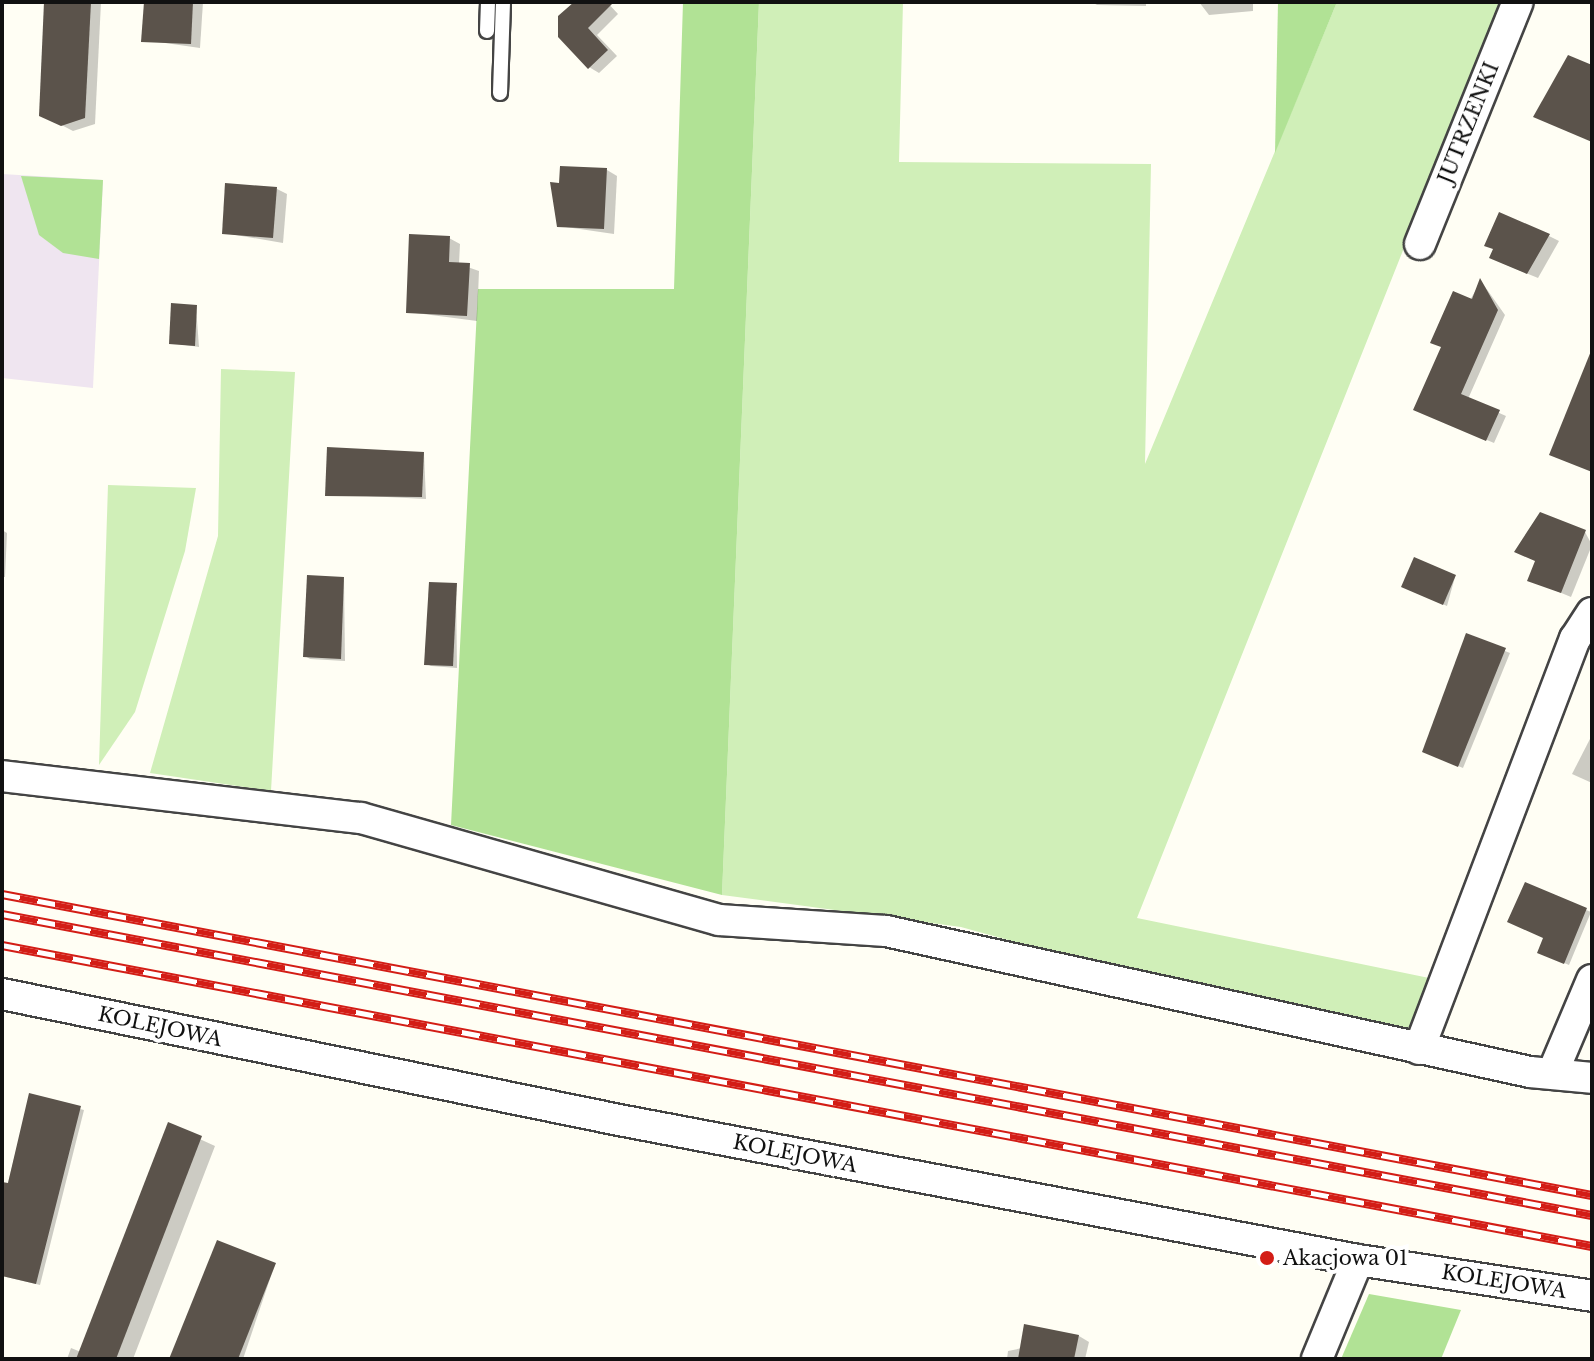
<!DOCTYPE html>
<style>
body{margin:0}
#map{position:relative;width:1594px;height:1361px;overflow:hidden;background:#fffef4;font-family:"Libre Baskerville",serif}
div>[style]{position:absolute}
.industrial>*{inset:0;background:#efe5f0}
.green>*{inset:0;background:#d0efb8}
.forest>*{inset:0;background:#b1e295}
.shadow>*{inset:0;background:#0003}
.building>*{inset:0;background:#5b534b}
.roads{filter:drop-shadow(2px 0 #444) drop-shadow(-2px 0 #444) drop-shadow(0 2px #444) drop-shadow(0 -2px #444)}
.service>*{height:14px;margin:-7px;padding:0 7px;transform-origin:7px;border-radius:7px;background:#fff}
.minor>*{height:30px;margin:-15px;padding:0 15px;transform-origin:15px;border-radius:15px;background:#fff}
.rail>*{height:9px;margin-top:-4.5px;transform-origin:0;background:repeating-linear-gradient(90deg,#fff 0 18px,#d31d16 0 36px);box-sizing:border-box;border-block:2px solid #d31d16}
.dots>*{width:22px;height:22px;translate:-50% -50%;box-sizing:border-box;border:4px solid #fff;border-radius:50%}
span{translate:-50% -50%;white-space:nowrap;text-align:center;line-height:1.15;-webkit-text-stroke:8px #fff;paint-order:stroke}
.street-label{font-size:20px;color:#111}
.poi-label{font-size:20px;color:#111}
.left{translate:0 -50%;text-align:left}
.frame{position:absolute;inset:0;border:4px solid #111;pointer-events:none}
</style>
<div id="map">
<div class="industrial">
<div style="clip-path:polygon(2px 174px,103px 180px,93px 388px,2px 378px)"></div>
</div>
<div class="green">
<div style="clip-path:polygon(759px 2px,903px 2px,899px 162px,1151px 164px,1145px 464px,1337px 2px,1502px 2px,1137px 918px,1434px 979px,1414px 1035px,1116px 970px,961px 927px,722px 895px)"></div>
<div style="clip-path:polygon(221px 369px,295px 372px,271px 791px,150px 773px,218px 536px)"></div>
<div style="clip-path:polygon(108px 485px,196px 488px,185px 551px,135px 712px,99px 765px)"></div>
</div>
<div class="forest">
<div style="clip-path:polygon(683px 2px,759px 2px,722px 895px,451px 825px,478px 289px,674px 289px)"></div>
<div style="clip-path:polygon(1278px 2px,1337px 2px,1275px 153px)"></div>
<div style="clip-path:polygon(21px 176px,103px 180px,99px 259px,63px 253px,39px 235px)"></div>
<div style="clip-path:polygon(1369px 1294px,1461px 1310px,1441px 1359px,1341px 1359px)"></div>
</div>
<div class="shadow">
<div style="clip-path:polygon(46px 2px,101px 2px,95px 124px,73px 131px,48px 118px)"></div>
<div style="clip-path:polygon(146px 2px,203px 2px,200px 48px,144px 40px)"></div>
<div style="clip-path:polygon(577px 2px,607px 2px,618px 14px,597px 35px,617px 56px,599px 73px,589px 67px)"></div>
<div style="clip-path:polygon(1092px 2px,1146px 2px,1146px 6px,1097px 5px)"></div>
<div style="clip-path:polygon(1199px 2px,1253px 2px,1253px 11px,1209px 15px)"></div>
<div style="clip-path:polygon(607px 170px,617px 176px,614px 234px,559px 226px,561px 185px)"></div>
<div style="clip-path:polygon(277px 189px,287px 194px,283px 243px,224px 233px)"></div>
<div style="clip-path:polygon(1549px 236px,1559px 241px,1538px 278px,1502px 263px)"></div>
<div style="clip-path:polygon(449px 238px,460px 244px,459px 264px,479px 271px,477px 321px,408px 312px)"></div>
<div style="clip-path:polygon(1481px 281px,1505px 315px,1468px 399px,1506px 416px,1494px 443px,1423px 413px,1443px 347px)"></div>
<div style="clip-path:polygon(196px 307px,199px 347px,171px 343px)"></div>
<div style="clip-path:polygon(424px 454px,426px 499px,327px 494px)"></div>
<div style="clip-path:polygon(2px 530px,7px 533px,5px 577px,2px 577px)"></div>
<div style="clip-path:polygon(1585px 532px,1592px 545px,1571px 597px,1530px 580px,1537px 562px)"></div>
<div style="clip-path:polygon(1455px 577px,1447px 606px,1408px 589px)"></div>
<div style="clip-path:polygon(344px 579px,345px 661px,310px 659px,305px 656px)"></div>
<div style="clip-path:polygon(456px 585px,457px 668px,431px 666px,427px 664px)"></div>
<div style="clip-path:polygon(1467px 636px,1510px 653px,1463px 768px,1429px 754px)"></div>
<div style="clip-path:polygon(1592px 735px,1592px 783px,1572px 774px)"></div>
<div style="clip-path:polygon(1526px 885px,1591px 912px,1569px 965px,1543px 954px,1545px 938px)"></div>
<div style="clip-path:polygon(30px 1096px,84px 1110px,40px 1285px,2px 1276px,2px 1206px)"></div>
<div style="clip-path:polygon(169px 1125px,215px 1146px,133px 1359px,67px 1359px,71px 1348px,81px 1352px)"></div>
<div style="clip-path:polygon(275px 1264px,243px 1359px,171px 1359px)"></div>
<div style="clip-path:polygon(1079px 1336px,1089px 1342px,1085px 1359px,1007px 1359px,1008px 1351px)"></div>
</div>
<div class="building">
<div style="clip-path:polygon(44px 2px,91px 2px,85px 118px,61px 126px,39px 116px)"></div>
<div style="clip-path:polygon(144px 2px,193px 2px,191px 44px,141px 42px)"></div>
<div style="clip-path:polygon(574px 2px,614px 2px,588px 28px,608px 50px,588px 69px,558px 37px,558px 16px)"></div>
<div style="clip-path:polygon(1568px 55px,1592px 65px,1592px 142px,1533px 117px)"></div>
<div style="clip-path:polygon(560px 166px,607px 168px,604px 229px,557px 227px,550px 182px,559px 183px)"></div>
<div style="clip-path:polygon(225px 183px,277px 187px,273px 238px,222px 234px)"></div>
<div style="clip-path:polygon(1499px 212px,1550px 234px,1527px 274px,1489px 258px,1493px 249px,1484px 246px)"></div>
<div style="clip-path:polygon(409px 234px,450px 236px,449px 262px,470px 263px,467px 316px,406px 313px)"></div>
<div style="clip-path:polygon(1480px 278px,1498px 310px,1461px 394px,1500px 410px,1486px 441px,1413px 410px,1441px 347px,1430px 343px,1453px 291px,1472px 299px)"></div>
<div style="clip-path:polygon(171px 303px,197px 305px,195px 346px,169px 344px)"></div>
<div style="clip-path:polygon(1591px 351px,1592px 352px,1592px 472px,1549px 455px)"></div>
<div style="clip-path:polygon(327px 447px,424px 452px,422px 497px,325px 496px)"></div>
<div style="clip-path:polygon(1540px 512px,1586px 530px,1561px 593px,1527px 581px,1535px 561px,1514px 552px)"></div>
<div style="clip-path:polygon(1414px 557px,1456px 575px,1443px 605px,1401px 587px)"></div>
<div style="clip-path:polygon(307px 575px,344px 577px,341px 659px,303px 657px)"></div>
<div style="clip-path:polygon(429px 582px,457px 583px,453px 666px,424px 665px)"></div>
<div style="clip-path:polygon(1466px 633px,1506px 648px,1458px 767px,1422px 752px)"></div>
<div style="clip-path:polygon(1525px 882px,1587px 908px,1564px 964px,1537px 953px,1543px 938px,1507px 922px)"></div>
<div style="clip-path:polygon(29px 1093px,81px 1106px,36px 1284px,2px 1276px,2px 1182px,8px 1183px)"></div>
<div style="clip-path:polygon(168px 1122px,202px 1136px,116px 1359px,76px 1359px)"></div>
<div style="clip-path:polygon(217px 1240px,276px 1263px,238px 1359px,169px 1359px)"></div>
<div style="clip-path:polygon(1024px 1324px,1079px 1335px,1074px 1359px,1018px 1359px)"></div>
</div>
<div class="roads">
<div class="service">
<div style="left:487px;top:31px;width:29px;rotate:-88deg"></div>
<div style="left:500px;top:93px;width:91px;rotate:-88.1deg"></div>
</div>
<div class="minor">
<div style="left:1420px;top:244px;width:261px;rotate:-68deg"></div>
<div style="left:2px;top:776px;width:361px;rotate:6.7deg"></div>
<div style="left:361px;top:818px;width:372px;rotate:15.9deg"></div>
<div style="left:719px;top:920px;width:167px;rotate:3.8deg"></div>
<div style="left:886px;top:931px;width:659px;rotate:12.35deg"></div>
<div style="left:1530px;top:1072px;width:62px;rotate:5.5deg"></div>
<div style="left:2px;top:994px;width:630px;rotate:11.54deg"></div>
<div style="left:619px;top:1120px;width:752px;rotate:10.73deg"></div>
<div style="left:1358px;top:1260px;width:237px;rotate:8.7deg"></div>
<div style="left:1419px;top:1049px;width:439px;rotate:-69.2deg"></div>
<div style="left:1575px;top:639px;width:31px;rotate:-57deg"></div>
<div style="left:1553px;top:1072px;width:100px;rotate:-67deg"></div>
<div style="left:1317px;top:1359px;width:107px;rotate:-67.5deg"></div>
</div>
</div>
<div class="rail">
<div style="left:2px;top:894px;width:1618px;rotate:10.72deg"></div>
<div style="left:2px;top:914px;width:1618px;rotate:10.72deg"></div>
<div style="left:2px;top:945px;width:1618px;rotate:10.72deg"></div>
</div>
<div class="dots">
<div style="left:1267px;top:1258px;background:#d31d16"></div>
</div>
<div class="street-label">
<span style="left:1469px;top:123px;rotate:-68deg">JUTRZENKI</span>
<span style="left:160px;top:1027px;rotate:12deg">KOLEJOWA</span>
<span style="left:795px;top:1154px;rotate:11deg">KOLEJOWA</span>
<span style="left:1504px;top:1282px;rotate:9deg">KOLEJOWA</span>
</div>
<div class="poi-label">
<span class="left" style="left:1283px;top:1258px">Akacjowa 01</span>
</div>
<div class="frame"></div>
</div>
